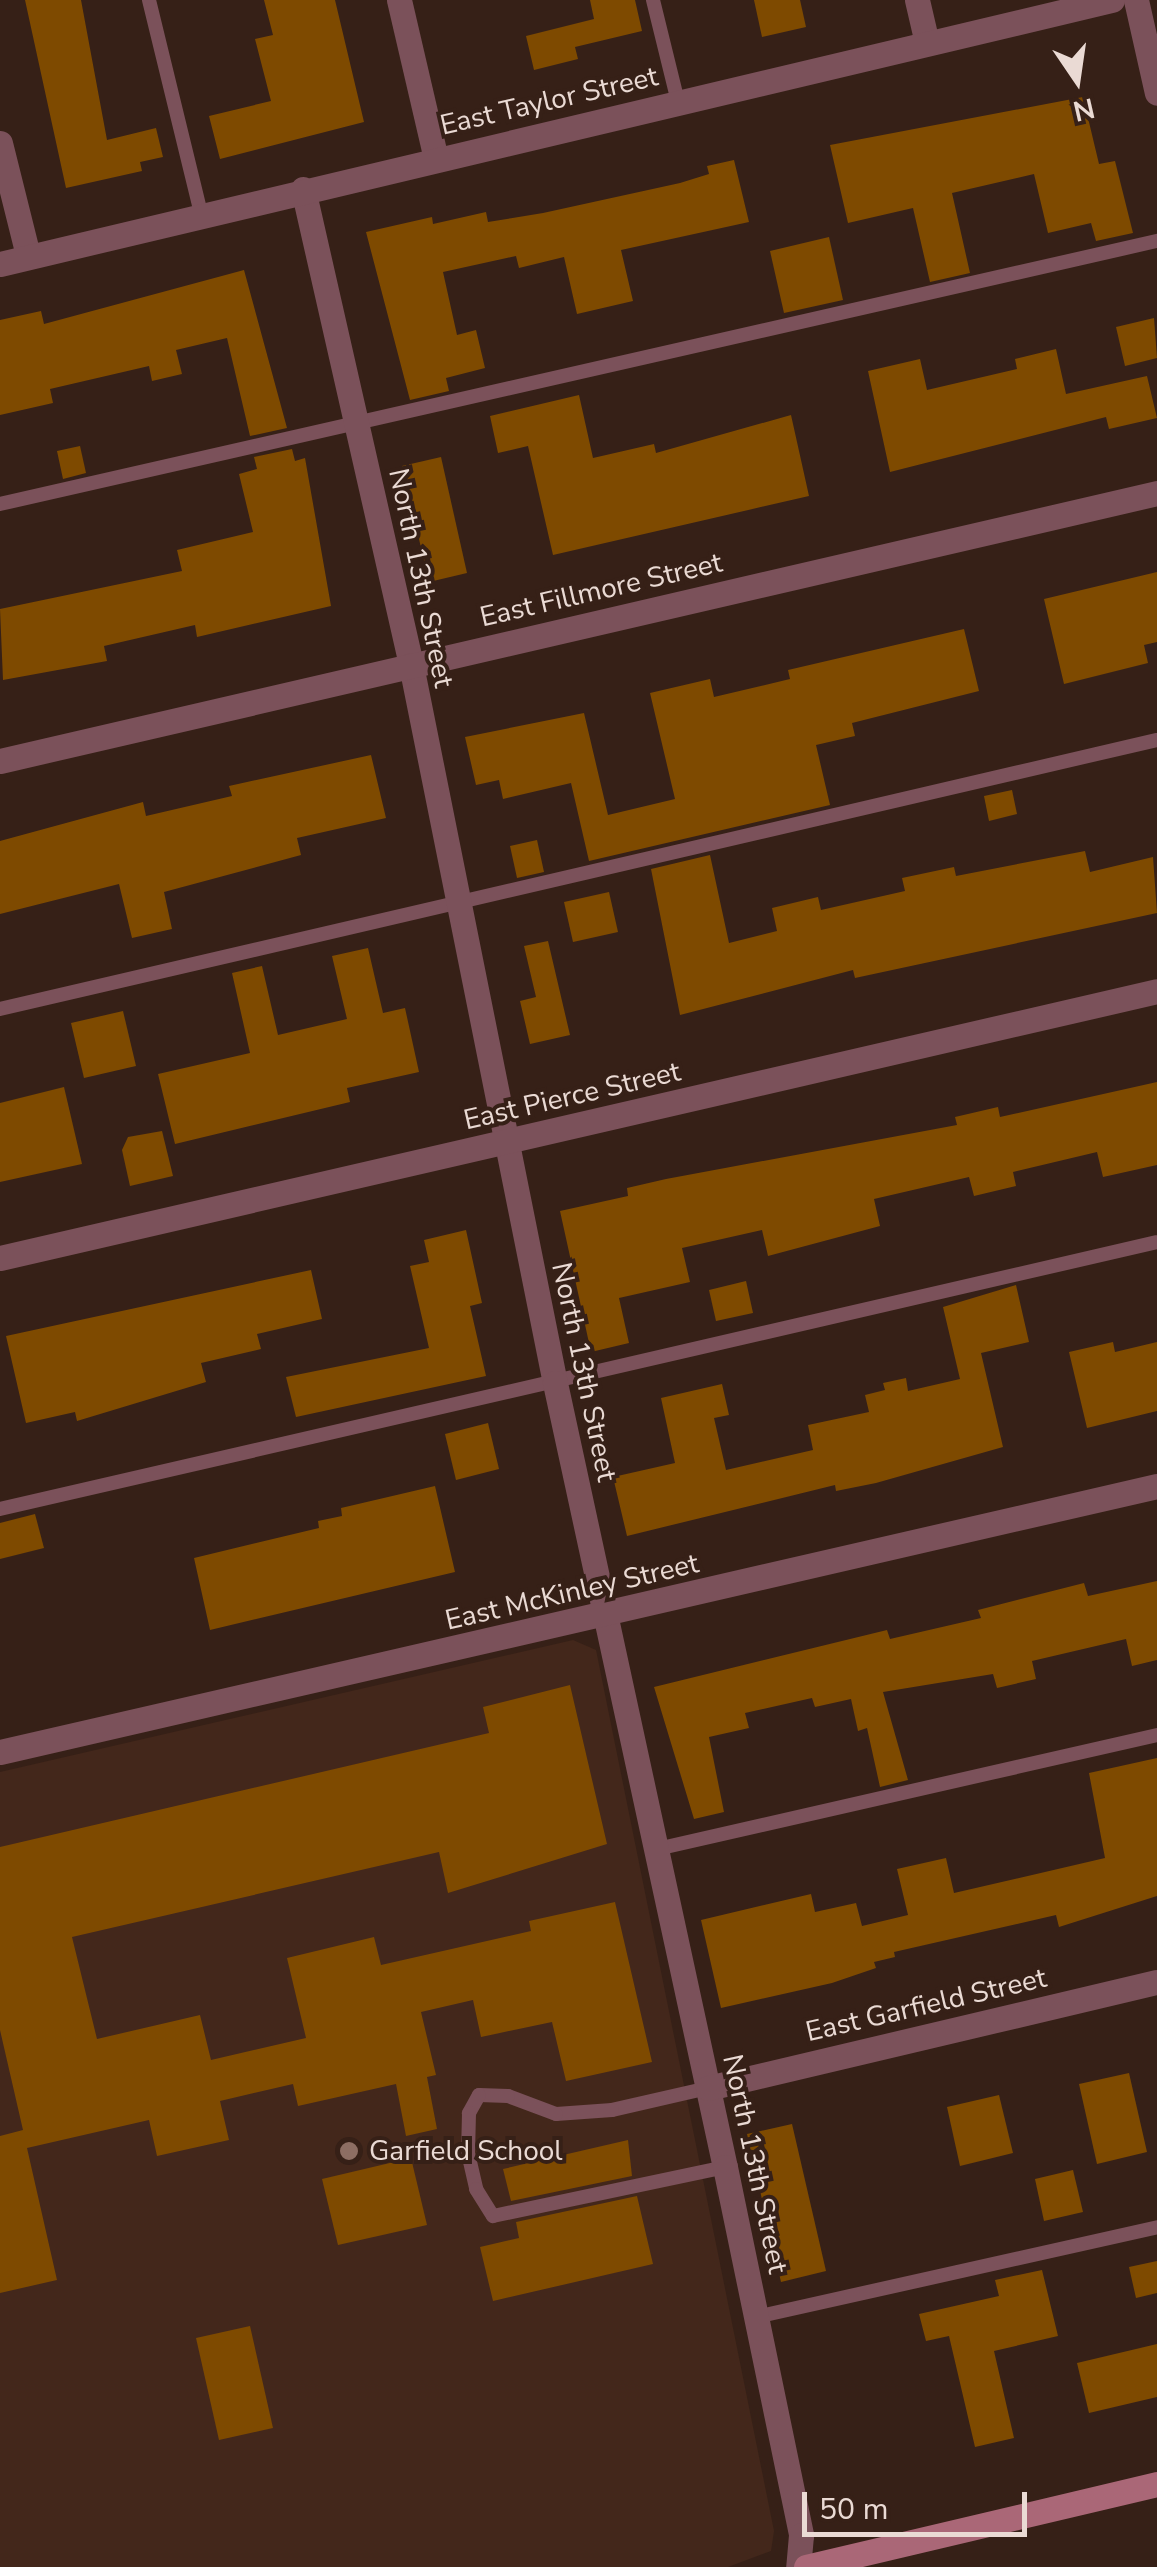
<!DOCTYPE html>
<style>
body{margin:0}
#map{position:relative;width:1157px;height:2567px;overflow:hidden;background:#362017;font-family:"Nunito Sans",sans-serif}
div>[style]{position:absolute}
.built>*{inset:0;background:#43271b}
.building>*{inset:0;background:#7e4a00}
.lane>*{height:14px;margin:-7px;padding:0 7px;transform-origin:7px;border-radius:7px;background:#7b515a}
.street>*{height:25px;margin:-12.5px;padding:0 12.5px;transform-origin:12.5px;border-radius:12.5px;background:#7b515a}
.secondary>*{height:25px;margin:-12.5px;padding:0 12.5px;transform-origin:12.5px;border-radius:12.5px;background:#aa6777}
.dots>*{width:28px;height:28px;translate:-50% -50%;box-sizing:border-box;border:5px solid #362017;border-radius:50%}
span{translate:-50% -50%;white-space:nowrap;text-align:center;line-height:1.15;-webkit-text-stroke:8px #362017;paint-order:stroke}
.street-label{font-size:28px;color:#eadad4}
.poi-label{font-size:28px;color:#eadad4}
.left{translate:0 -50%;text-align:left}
.north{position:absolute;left:1027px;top:30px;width:100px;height:100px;-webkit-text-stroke:8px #362017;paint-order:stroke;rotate:167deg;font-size:28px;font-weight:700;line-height:40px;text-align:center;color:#eadad4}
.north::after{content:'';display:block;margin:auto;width:35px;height:45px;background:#eadad4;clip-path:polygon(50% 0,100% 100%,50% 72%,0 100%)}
.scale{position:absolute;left:802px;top:2492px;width:225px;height:45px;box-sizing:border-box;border:5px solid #eadad4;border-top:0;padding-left:12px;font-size:30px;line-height:35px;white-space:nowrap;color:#eadad4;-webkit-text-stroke:8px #362017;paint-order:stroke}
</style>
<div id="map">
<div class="built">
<div style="clip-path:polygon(573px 1640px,596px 1650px,774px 2531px,771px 2551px,728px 2567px,0 2567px,0 1772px)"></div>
</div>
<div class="building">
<div style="clip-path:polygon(25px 0,81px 0,107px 140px,156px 128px,163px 157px,140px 162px,142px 171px,66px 188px)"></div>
<div style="clip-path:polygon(264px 0,335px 0,364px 122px,220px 159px,209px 116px,271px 101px,255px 39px,273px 35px)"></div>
<div style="clip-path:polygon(590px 0,635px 0,642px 31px,575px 47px,578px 59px,534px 70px,526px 36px,594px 19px)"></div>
<div style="clip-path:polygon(754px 0,800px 0,806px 27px,762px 37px)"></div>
<div style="clip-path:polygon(1083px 97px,1099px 164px,1115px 161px,1133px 233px,1096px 241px,1091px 223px,1048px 233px,1034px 174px,952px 193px,970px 273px,930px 282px,913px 208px,848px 223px,830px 145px)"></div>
<div style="clip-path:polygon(734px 160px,749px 222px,621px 250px,633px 301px,577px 314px,564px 257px,519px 268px,516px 256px,443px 272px,457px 335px,476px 330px,485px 368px,446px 378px,449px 391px,410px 400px,366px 232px,432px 217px,433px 224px,486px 212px,488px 222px,543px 213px,680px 183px,709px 174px,707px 166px)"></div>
<div style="clip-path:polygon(829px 237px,843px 300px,784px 313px,770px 251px)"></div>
<div style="clip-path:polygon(244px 270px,287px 428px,250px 436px,227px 338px,176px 350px,182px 374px,152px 381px,149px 366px,50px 389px,53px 403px,0 415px,0 320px,41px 311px,44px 324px)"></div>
<div style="clip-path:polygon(1154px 318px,1157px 358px,1125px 366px,1116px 327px)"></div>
<div style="clip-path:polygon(1056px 349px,1066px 394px,1147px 376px,1157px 418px,1109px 429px,1106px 417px,890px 472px,868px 371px,920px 359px,927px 390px,1017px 369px,1015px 359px)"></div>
<div style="clip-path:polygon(579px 395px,593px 458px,654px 444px,656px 453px,791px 415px,809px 496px,553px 555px,528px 446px,498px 453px,490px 416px)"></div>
<div style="clip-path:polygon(80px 446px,86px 473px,63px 479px,57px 451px)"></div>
<div style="clip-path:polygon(292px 449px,295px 461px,305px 458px,331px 606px,197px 637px,195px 625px,104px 646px,107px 661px,3px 680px,0 609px,182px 571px,177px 550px,253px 532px,239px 474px,257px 469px,254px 457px)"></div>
<div style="clip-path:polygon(441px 457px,467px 573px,429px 582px,402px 466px)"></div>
<div style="clip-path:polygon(1157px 572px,1157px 642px,1144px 645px,1148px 663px,1064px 684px,1044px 599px)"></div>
<div style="clip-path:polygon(964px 629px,979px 691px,852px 723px,855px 736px,816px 745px,830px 805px,589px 861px,571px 783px,503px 799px,499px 780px,476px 785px,465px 737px,584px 713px,608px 815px,675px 799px,650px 693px,710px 679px,714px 697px,790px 679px,788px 670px)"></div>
<div style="clip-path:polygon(371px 755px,386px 818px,297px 838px,301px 855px,164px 892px,172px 929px,132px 938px,119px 884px,0 914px,0 841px,143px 802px,146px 816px,232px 796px,229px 786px)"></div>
<div style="clip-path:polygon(1012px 790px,1017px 814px,989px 821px,984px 796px)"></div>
<div style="clip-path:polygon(537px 840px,544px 872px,517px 878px,510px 846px)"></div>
<div style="clip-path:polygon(1085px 851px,1090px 872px,1153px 857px,1157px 913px,855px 978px,853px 970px,680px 1015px,651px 869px,710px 855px,729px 943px,777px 931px,772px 908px,818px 897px,821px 910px,905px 891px,902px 878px,954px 867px,956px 876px)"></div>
<div style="clip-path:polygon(609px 892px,618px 932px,573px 942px,564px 902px)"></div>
<div style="clip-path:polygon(548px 941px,570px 1035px,530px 1044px,520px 1001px,536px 997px,524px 946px)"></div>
<div style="clip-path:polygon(368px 948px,383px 1013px,405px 1008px,419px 1072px,347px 1088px,350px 1102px,175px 1144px,158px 1074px,250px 1053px,232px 973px,262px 966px,278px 1035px,347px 1019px,332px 956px)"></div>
<div style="clip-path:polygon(123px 1011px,136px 1066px,84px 1078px,71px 1023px)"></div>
<div style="clip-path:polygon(1157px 1082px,1157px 1165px,1103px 1177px,1097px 1152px,1013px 1172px,1016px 1186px,974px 1196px,969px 1177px,874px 1199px,880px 1226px,768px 1256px,762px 1230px,682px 1248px,690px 1282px,619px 1298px,629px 1343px,591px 1352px,560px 1211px,628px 1196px,627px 1188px,666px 1179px,957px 1125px,955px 1117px,998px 1107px,1000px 1117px)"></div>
<div style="clip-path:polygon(64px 1087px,82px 1164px,0 1182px,0 1103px)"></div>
<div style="clip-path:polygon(162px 1131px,173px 1176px,130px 1186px,122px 1150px,128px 1137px)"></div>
<div style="clip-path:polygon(466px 1230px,482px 1303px,470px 1306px,486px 1376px,296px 1417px,286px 1377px,429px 1348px,410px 1266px,429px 1262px,424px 1240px)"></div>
<div style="clip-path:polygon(311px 1270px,322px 1319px,257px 1334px,261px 1349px,201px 1363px,206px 1382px,77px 1421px,75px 1412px,26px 1423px,6px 1336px)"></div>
<div style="clip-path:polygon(746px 1281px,753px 1313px,716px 1321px,709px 1290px)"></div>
<div style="clip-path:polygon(1016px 1285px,1029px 1342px,981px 1353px,1003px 1447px,876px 1483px,836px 1491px,835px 1485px,627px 1536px,613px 1477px,675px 1463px,661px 1398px,722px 1384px,729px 1415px,714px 1418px,726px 1470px,813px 1450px,808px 1425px,869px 1412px,865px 1395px,885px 1390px,883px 1383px,906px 1378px,908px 1391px,960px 1379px,943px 1307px)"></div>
<div style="clip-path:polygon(1113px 1342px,1115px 1352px,1157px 1342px,1157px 1411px,1087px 1428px,1069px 1352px)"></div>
<div style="clip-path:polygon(488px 1423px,499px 1469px,456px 1480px,445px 1434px)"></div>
<div style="clip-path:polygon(435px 1486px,455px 1572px,210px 1630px,194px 1558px,319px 1528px,318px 1521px,342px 1516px,341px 1508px)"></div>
<div style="clip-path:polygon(35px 1514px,44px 1548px,0 1559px,0 1523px)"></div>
<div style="clip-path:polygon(1157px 1581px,1157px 1660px,1132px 1666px,1126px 1639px,1032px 1661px,1036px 1679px,997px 1688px,993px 1674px,883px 1692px,908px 1780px,880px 1787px,867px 1728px,858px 1731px,851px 1699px,815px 1707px,812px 1698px,745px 1713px,749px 1728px,709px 1737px,724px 1812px,694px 1819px,654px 1687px,887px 1630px,890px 1639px,981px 1618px,978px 1610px,1084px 1583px,1088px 1596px)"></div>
<div style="clip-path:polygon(570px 1685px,607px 1844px,448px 1893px,439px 1852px,72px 1937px,97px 2039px,200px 2015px,211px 2060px,306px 2038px,287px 1958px,374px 1937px,381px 1965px,531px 1931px,529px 1921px,615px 1902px,652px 2062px,566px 2081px,552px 2022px,481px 2037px,473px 2000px,421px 2012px,436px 2075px,427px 2077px,437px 2129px,406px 2136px,396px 2084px,298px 2106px,293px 2084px,220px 2101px,229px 2140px,157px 2156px,149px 2120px,27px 2148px,57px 2280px,0 2293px,0 2136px,23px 2130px,0 2030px,0 1847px,489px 1733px,483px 1707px)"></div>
<div style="clip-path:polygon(1157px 1758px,1157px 1896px,1059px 1927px,1056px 1915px,894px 1952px,895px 1957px,874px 1962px,876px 1968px,832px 1983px,721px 2008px,701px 1920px,811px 1894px,815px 1912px,856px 1903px,862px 1926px,908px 1915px,897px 1869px,946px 1858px,954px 1893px,1105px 1858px,1089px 1773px)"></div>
<div style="clip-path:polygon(1129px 2073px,1147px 2152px,1097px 2164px,1079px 2084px)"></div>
<div style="clip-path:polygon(999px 2095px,1013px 2153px,960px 2166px,947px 2107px)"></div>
<div style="clip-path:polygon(792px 2124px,826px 2271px,781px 2282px,747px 2134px)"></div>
<div style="clip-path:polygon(628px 2140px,632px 2176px,511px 2201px,503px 2169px)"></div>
<div style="clip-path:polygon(411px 2158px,427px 2225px,338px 2245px,322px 2179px)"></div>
<div style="clip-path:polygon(1073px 2170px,1083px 2212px,1044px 2221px,1035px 2179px)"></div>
<div style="clip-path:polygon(637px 2196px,653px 2264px,493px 2301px,480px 2247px,519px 2238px,516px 2222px)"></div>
<div style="clip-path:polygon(1157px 2261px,1157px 2293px,1136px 2298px,1129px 2267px)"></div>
<div style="clip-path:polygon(1042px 2270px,1058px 2336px,994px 2351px,1014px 2438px,975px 2447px,949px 2336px,926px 2341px,919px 2314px,999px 2296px,995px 2280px)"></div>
<div style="clip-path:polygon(250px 2326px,273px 2428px,219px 2440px,196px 2338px)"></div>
<div style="clip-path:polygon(1157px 2344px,1157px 2397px,1089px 2413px,1077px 2363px)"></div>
</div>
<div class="lane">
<div style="left:149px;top:0;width:220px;rotate:76.3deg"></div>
<div style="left:653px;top:0;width:105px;rotate:76.2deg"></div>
<div style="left:0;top:504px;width:1187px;rotate:-12.81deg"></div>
<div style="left:0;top:1009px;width:1188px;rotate:-13.09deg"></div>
<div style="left:0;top:1509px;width:1187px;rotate:-12.99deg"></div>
<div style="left:657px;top:1849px;width:513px;rotate:-12.84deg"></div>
<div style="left:708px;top:2088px;width:98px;rotate:167.1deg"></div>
<div style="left:612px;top:2110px;width:56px;rotate:175.9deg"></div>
<div style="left:556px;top:2114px;width:51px;rotate:-159.4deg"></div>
<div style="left:508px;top:2096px;width:29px;rotate:-178deg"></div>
<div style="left:479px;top:2095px;width:21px;rotate:119deg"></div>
<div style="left:469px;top:2113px;width:40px;rotate:91.4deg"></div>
<div style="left:468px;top:2153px;width:37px;rotate:77deg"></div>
<div style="left:476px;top:2189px;width:32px;rotate:58deg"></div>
<div style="left:493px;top:2216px;width:237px;rotate:-11.9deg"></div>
<div style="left:756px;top:2317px;width:411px;rotate:-12.6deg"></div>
</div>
<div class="street">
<div style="left:399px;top:0;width:163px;rotate:76.9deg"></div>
<div style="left:917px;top:0;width:44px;rotate:76.9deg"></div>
<div style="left:1136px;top:0;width:95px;rotate:77.3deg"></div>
<div style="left:0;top:143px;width:115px;rotate:76deg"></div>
<div style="left:303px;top:189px;width:488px;rotate:77.2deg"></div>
<div style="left:411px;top:665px;width:732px;rotate:78.66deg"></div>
<div style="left:555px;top:1383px;width:802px;rotate:77.77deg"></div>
<div style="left:725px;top:2167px;width:376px;rotate:78.3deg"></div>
<div style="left:801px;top:2535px;width:32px;rotate:95deg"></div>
<div style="left:0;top:264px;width:1143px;rotate:-13.36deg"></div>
<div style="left:0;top:761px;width:1188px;rotate:-13.04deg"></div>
<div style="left:0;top:1258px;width:1187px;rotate:-12.99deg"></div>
<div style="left:0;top:1752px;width:1187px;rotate:-12.95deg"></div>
<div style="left:708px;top:2088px;width:461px;rotate:-13.3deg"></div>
</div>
<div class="secondary">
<div style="left:806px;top:2567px;width:361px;rotate:-13.3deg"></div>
</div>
<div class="dots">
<div style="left:349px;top:2151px;background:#8d6e63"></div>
</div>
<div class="street-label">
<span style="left:549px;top:101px;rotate:-13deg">East Taylor Street</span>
<span style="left:421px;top:578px;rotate:78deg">North 13th Street</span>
<span style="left:601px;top:590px;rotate:-13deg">East Fillmore Street</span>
<span style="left:572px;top:1096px;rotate:-13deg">East Pierce Street</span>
<span style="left:584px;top:1372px;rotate:78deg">North 13th Street</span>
<span style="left:572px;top:1592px;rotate:-13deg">East McKinley Street</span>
<span style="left:926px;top:2005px;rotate:-13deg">East Garfield Street</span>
<span style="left:755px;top:2164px;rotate:78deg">North 13th Street</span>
</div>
<div class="poi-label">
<span class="left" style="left:369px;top:2151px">Garfield School</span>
</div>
<div class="north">N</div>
<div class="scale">50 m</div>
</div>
